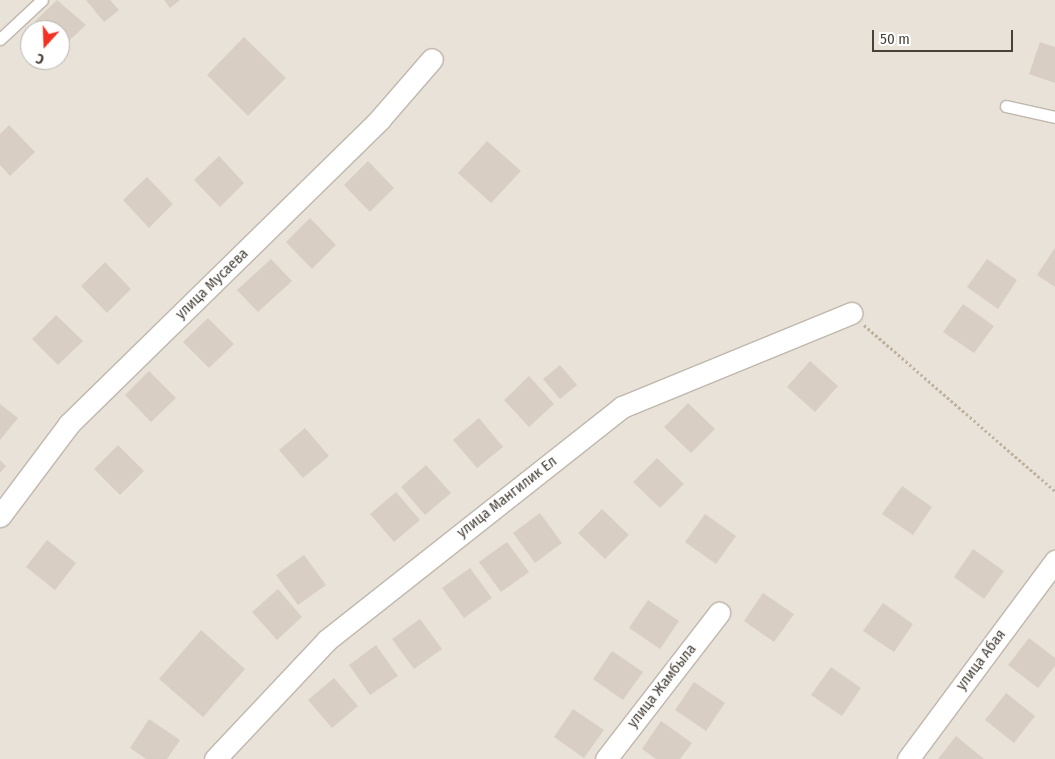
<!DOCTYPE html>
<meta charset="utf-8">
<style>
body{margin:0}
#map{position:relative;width:1055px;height:759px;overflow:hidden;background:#f4f0ea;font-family:"Fira Sans Condensed",sans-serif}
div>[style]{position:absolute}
.residential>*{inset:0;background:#e8e2d8}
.building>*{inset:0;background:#d9cec3}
.path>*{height:3px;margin-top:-1.5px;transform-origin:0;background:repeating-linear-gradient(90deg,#c1b29e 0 2.5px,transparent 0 5px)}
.roads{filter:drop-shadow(1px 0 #c0b7ad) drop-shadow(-1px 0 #c0b7ad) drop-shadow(0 1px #c0b7ad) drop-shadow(0 -1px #c0b7ad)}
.lane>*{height:11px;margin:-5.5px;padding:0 5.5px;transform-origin:5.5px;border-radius:5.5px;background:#fff}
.street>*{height:21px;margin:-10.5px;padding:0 10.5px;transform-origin:10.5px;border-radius:10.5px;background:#fff}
span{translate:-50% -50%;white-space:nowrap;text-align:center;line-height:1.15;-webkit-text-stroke:4px #fff;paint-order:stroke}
.street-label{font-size:15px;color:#484138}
.north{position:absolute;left:20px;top:20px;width:50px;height:50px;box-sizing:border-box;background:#fff;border:1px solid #b6b3af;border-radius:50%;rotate:200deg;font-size:14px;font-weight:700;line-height:20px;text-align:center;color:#484138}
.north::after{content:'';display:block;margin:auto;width:18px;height:22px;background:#f33223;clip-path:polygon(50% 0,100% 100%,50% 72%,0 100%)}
.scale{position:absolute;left:872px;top:30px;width:141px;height:22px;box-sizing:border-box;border:2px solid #484138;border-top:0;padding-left:6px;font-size:15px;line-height:18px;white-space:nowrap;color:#484138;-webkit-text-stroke:4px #fff;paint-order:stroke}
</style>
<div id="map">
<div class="residential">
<div style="clip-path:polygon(evenodd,0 0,1055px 0,1055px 759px,0 759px,0 0,30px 30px,60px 30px,60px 60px,30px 60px,30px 30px)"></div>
</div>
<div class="building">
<div style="clip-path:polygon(57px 0,86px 25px,60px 49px,60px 30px,44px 30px,35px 21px)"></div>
<div style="clip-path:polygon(86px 0,110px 0,119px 10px,104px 22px)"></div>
<div style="clip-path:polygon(164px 0,180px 0,170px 8px)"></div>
<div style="clip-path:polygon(244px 37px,286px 78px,248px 116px,207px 75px)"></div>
<div style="clip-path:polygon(1040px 42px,1055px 47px,1055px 83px,1029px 74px)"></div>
<div style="clip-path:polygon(9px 125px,35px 152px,10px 176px,0 165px,0 134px)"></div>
<div style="clip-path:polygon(487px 141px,521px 171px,491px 203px,458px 173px)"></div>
<div style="clip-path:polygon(219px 156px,244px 183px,220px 207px,194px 180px)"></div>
<div style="clip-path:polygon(368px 161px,394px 188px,370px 212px,344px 185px)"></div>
<div style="clip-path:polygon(147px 177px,173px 204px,149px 228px,123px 200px)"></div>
<div style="clip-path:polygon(310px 218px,336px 245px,312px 269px,286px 242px)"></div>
<div style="clip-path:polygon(1055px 248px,1055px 287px,1037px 275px)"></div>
<div style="clip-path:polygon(271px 259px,292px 281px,258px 312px,237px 290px)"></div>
<div style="clip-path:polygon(987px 259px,1017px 280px,998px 309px,967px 287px)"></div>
<div style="clip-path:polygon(105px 262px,131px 289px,107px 313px,81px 286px)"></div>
<div style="clip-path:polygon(963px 304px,994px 326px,974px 353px,943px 332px)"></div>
<div style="clip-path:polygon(56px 315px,83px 341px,58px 365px,32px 339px)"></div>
<div style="clip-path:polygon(208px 318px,234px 344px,209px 368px,183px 342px)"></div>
<div style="clip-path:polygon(810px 361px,838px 386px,815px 412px,787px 387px)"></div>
<div style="clip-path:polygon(560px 365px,577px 385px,560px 399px,543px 379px)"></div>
<div style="clip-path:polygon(149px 371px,176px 398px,151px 422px,125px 395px)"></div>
<div style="clip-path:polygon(529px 376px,554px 404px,529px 427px,504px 400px)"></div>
<div style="clip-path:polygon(688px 403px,715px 429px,691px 453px,664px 427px)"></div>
<div style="clip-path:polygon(0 404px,18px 418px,0 440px)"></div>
<div style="clip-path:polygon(479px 418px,503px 447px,477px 468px,453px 440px)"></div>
<div style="clip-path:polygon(305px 428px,329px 456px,303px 478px,279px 450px)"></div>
<div style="clip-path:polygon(118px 445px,144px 471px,120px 495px,94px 469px)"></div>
<div style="clip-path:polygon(657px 458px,684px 484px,660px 508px,633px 482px)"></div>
<div style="clip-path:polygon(0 460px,6px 466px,0 473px)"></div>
<div style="clip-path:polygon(426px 465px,451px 493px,425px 515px,401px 487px)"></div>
<div style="clip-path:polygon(902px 486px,932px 507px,913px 535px,882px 514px)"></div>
<div style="clip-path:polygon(396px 492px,420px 520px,394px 542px,370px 514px)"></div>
<div style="clip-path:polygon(602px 509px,629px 535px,605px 559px,578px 533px)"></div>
<div style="clip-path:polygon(540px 513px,562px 543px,535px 563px,513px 533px)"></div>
<div style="clip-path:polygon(705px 514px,736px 536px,716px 564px,685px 542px)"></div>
<div style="clip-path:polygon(47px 540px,76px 563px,55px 590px,26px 567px)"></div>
<div style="clip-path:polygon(507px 542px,529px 572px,501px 592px,479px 562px)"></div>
<div style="clip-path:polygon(973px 549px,1004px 571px,984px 599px,954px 577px)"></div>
<div style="clip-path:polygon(304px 555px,326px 585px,298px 605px,276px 575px)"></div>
<div style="clip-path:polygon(470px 568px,492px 598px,464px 618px,442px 588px)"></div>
<div style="clip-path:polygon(278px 589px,302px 617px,277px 640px,252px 612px)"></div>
<div style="clip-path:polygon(763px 593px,794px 614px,774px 642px,744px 621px)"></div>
<div style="clip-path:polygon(648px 600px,679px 621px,660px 649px,629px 628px)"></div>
<div style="clip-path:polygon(883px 603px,913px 624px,894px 652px,863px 631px)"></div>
<div style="clip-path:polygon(420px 619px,442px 649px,414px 669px,392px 639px)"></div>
<div style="clip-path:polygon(201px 630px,245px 669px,203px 717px,159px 679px)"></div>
<div style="clip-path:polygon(1029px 638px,1055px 658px,1055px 666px,1038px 688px,1008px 665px)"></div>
<div style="clip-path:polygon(376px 645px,398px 676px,370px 695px,349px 665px)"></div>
<div style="clip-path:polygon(612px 651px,643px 672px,623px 700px,593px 679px)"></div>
<div style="clip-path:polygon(831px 667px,861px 688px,842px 716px,811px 695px)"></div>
<div style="clip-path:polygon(334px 678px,358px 706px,332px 728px,308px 700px)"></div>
<div style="clip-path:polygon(694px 682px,725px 703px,706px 731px,675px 710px)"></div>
<div style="clip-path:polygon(1006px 693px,1035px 716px,1014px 743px,985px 720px)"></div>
<div style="clip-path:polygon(573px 709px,604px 730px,584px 758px,554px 737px)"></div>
<div style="clip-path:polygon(149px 719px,180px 740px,167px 759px,146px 759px,130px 748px)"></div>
<div style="clip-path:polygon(661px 721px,692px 743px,680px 759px,656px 759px,642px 749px)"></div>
<div style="clip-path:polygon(956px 736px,984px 759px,938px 759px)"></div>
</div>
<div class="path">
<div style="left:864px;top:325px;width:253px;rotate:41deg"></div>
</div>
<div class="roads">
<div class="lane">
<div style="left:0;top:39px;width:57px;rotate:-42.9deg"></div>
<div style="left:1006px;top:106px;width:50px;rotate:12.7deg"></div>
</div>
<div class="street">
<div style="left:0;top:516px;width:115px;rotate:-53.1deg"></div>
<div style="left:69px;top:424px;width:436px;rotate:-44.4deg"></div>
<div style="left:380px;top:119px;width:79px;rotate:-49.1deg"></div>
<div style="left:215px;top:759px;width:163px;rotate:-46.7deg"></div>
<div style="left:327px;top:640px;width:376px;rotate:-38.3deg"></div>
<div style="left:622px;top:407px;width:248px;rotate:-22.3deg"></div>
<div style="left:606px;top:759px;width:185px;rotate:-52.3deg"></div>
<div style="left:908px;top:759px;width:247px;rotate:-53.4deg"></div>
</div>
</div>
<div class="street-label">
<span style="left:212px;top:284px;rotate:-44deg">улица Мусаева</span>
<span style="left:507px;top:497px;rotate:-38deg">улица Мангилик Ел</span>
<span style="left:981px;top:660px;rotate:-53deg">улица Абая</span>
<span style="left:662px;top:686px;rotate:-52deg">улица Жамбыла</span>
</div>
<div class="north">С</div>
<div class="scale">50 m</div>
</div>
